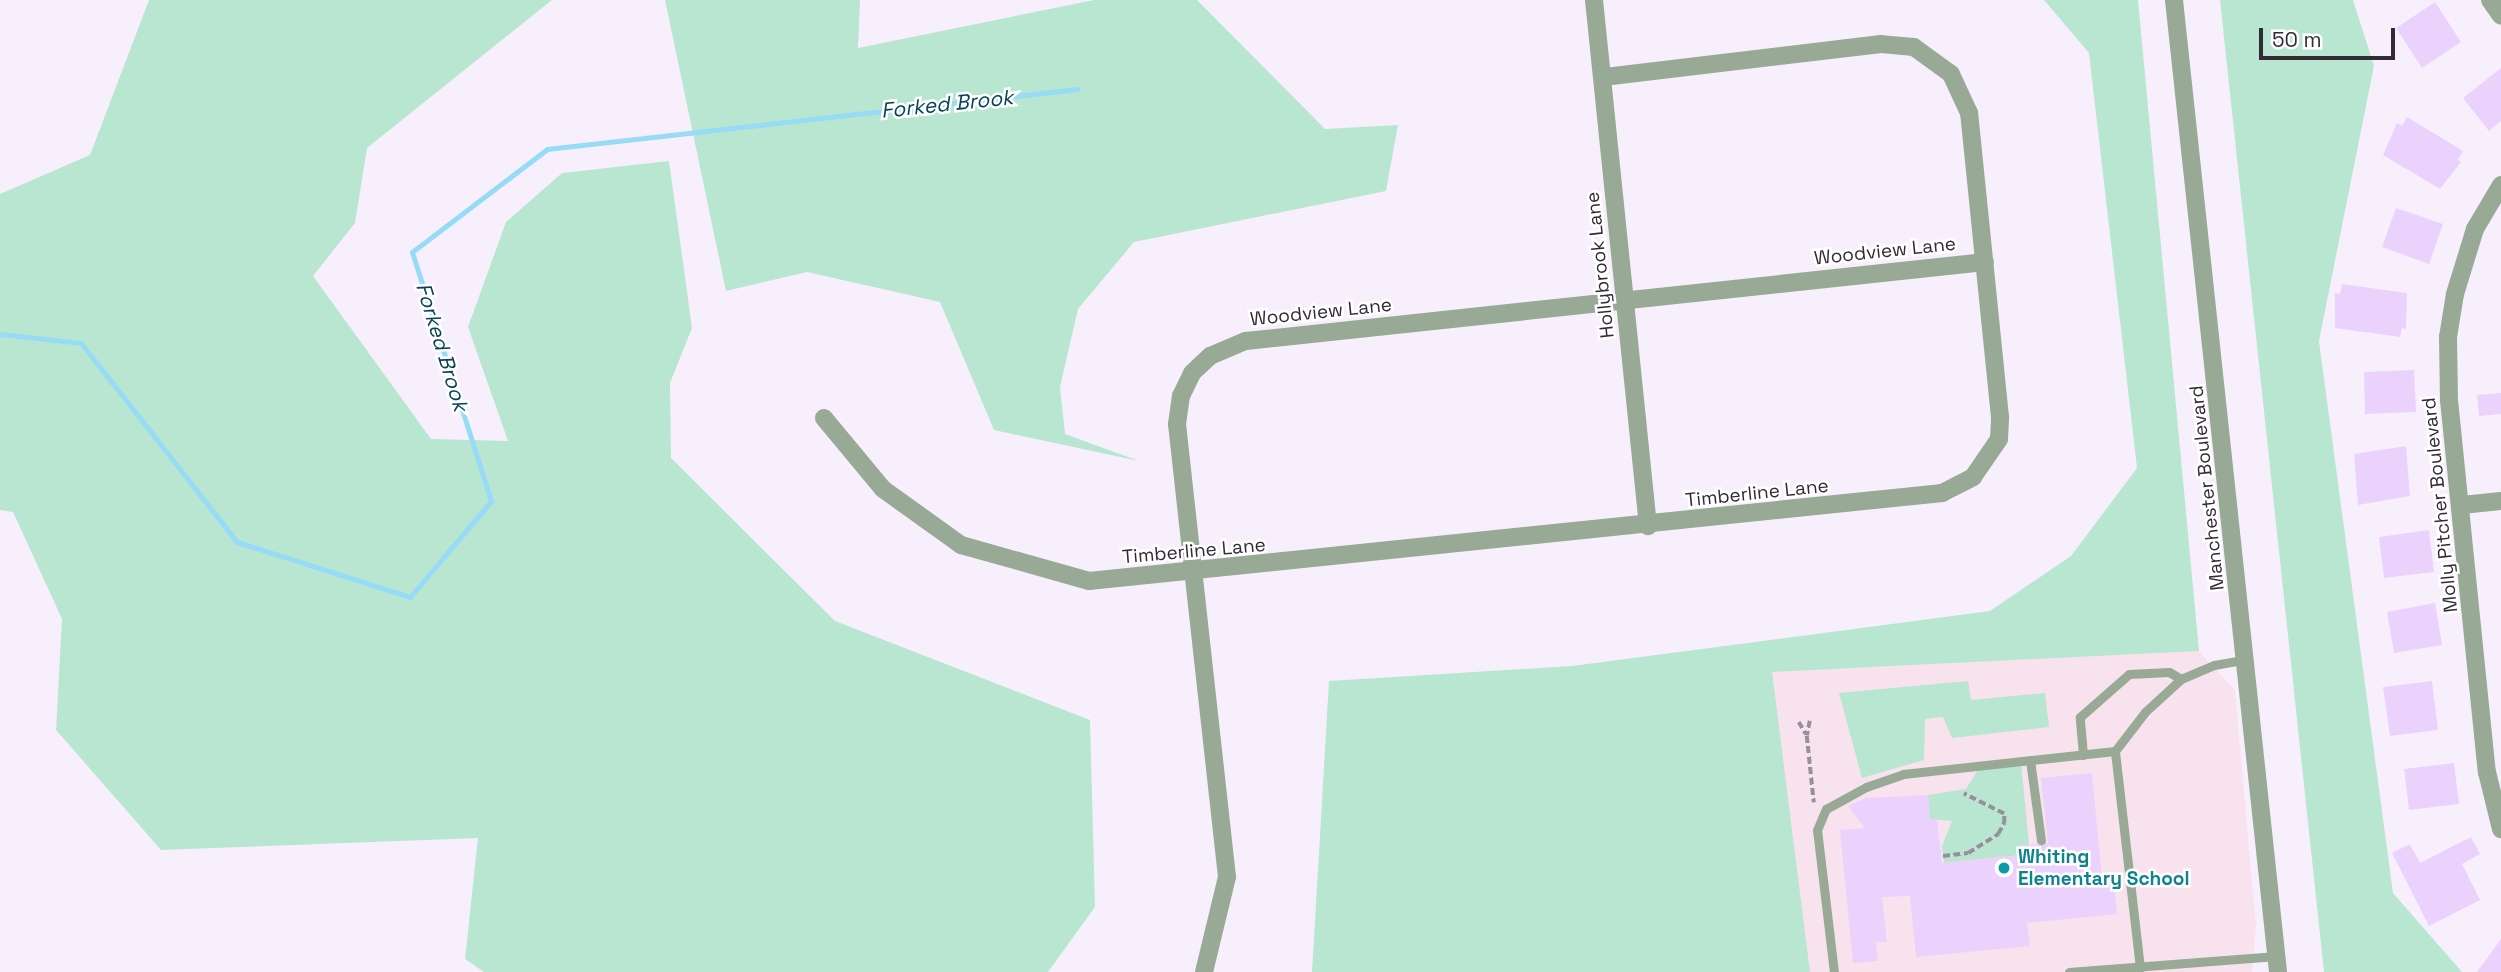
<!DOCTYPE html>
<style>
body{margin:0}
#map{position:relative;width:2501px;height:972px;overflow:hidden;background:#f7f0fc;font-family:"Space Grotesk",sans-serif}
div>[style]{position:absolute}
.education>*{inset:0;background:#f8e2ee}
.green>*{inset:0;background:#b9e6d1}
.stream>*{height:5px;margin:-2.5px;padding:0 2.5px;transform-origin:2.5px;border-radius:2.5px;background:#97dbf7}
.building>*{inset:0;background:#ebd2fd}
.path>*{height:3.5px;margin-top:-1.75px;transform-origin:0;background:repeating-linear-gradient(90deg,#97909c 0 7px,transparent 0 10.5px)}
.service>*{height:9px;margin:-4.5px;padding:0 4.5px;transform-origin:4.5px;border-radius:4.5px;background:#98a995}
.minor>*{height:18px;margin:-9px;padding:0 9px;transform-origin:9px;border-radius:9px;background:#98a995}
.tertiary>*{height:18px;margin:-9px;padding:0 9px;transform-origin:9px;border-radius:9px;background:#98a995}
.dots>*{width:19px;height:19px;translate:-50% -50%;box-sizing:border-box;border:4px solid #fff;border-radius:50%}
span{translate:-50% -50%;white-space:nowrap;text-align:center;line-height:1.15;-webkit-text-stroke:5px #fff;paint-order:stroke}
.street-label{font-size:19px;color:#322b36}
.culture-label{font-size:19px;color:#0d838f;font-weight:700}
.left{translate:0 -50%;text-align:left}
.water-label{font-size:21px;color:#064356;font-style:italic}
.scale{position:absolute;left:2259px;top:28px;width:136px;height:32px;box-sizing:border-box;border:4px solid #322b36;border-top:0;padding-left:9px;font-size:21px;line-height:24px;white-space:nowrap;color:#322b36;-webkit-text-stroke:5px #fff;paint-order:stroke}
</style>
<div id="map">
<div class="education">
<div style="clip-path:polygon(2199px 651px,2235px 690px,2256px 927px,2252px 972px,1556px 972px,1771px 672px)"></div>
</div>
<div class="green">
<div style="clip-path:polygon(149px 0,552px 0,367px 148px,355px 223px,313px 276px,431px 439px,508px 441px,468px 327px,506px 222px,562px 173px,669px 161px,692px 328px,670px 383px,671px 458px,835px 621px,1090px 720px,1095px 907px,1048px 972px,484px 972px,465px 959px,478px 838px,161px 850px,56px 730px,62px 619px,13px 512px,0 510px,0 194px,90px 155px)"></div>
<div style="clip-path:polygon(665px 0,860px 0,858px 48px,1094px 0,1197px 0,1325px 129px,1398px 125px,1386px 191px,1134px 242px,1078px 309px,1060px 387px,1065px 434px,1139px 461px,994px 430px,940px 302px,807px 272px,726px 291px)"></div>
<div style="clip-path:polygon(2044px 0,2138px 0,2199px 651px,1772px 672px,1810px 972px,1312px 972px,1329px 681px,1572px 666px,1990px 611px,2071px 556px,2137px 468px,2089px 53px)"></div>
<div style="clip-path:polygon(2220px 0,2353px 0,2374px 66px,2319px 341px,2393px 893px,2462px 972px,2324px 972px)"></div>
<div style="clip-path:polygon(1968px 681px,1971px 700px,2045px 693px,2049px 727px,1952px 738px,1943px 717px,1925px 719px,1924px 760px,1862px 778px,1839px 693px)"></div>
<div style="clip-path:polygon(2021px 761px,2029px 845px,2019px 846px,2020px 855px,1944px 863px,1942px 846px,1952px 821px,1930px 819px,1928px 795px,1966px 789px,1981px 765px)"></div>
</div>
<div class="stream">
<div style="left:0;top:334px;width:81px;rotate:6.3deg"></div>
<div style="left:81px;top:343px;width:253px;rotate:51.9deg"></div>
<div style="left:237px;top:542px;width:182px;rotate:17.6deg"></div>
<div style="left:410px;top:597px;width:126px;rotate:-49.8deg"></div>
<div style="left:491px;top:501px;width:261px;rotate:-107.6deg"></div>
<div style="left:412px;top:252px;width:170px;rotate:-37.3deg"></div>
<div style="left:547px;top:149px;width:534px;rotate:-6.45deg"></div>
</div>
<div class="building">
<div style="clip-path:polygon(2435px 2px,2461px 42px,2422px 68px,2396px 28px)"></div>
<div style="clip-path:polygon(2501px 68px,2501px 121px,2489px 131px,2463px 98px)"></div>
<div style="clip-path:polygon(2407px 117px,2463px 151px,2458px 160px,2461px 162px,2440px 189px,2383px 155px,2397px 123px,2402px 126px)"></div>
<div style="clip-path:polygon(2396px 208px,2443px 224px,2429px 264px,2382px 247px)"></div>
<div style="clip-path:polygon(2342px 284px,2407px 293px,2406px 329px,2402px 328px,2400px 337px,2335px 328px,2335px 293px,2340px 294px)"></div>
<div style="clip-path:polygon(2414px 370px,2416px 412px,2365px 414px,2364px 372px)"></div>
<div style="clip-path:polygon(2501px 393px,2501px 414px,2479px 416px,2477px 395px)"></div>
<div style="clip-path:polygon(2406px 446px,2410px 496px,2358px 505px,2354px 454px)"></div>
<div style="clip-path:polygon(2429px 530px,2434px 572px,2384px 578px,2379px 537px)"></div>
<div style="clip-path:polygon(2435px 603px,2442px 645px,2394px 653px,2387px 612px)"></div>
<div style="clip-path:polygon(2432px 681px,2438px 730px,2390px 736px,2383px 687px)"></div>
<div style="clip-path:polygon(2454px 763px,2459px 804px,2409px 810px,2404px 769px)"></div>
<div style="clip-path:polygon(2092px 773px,2102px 879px,2113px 878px,2117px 914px,2027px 923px,2030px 946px,1916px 957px,1910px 896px,1882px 897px,1887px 942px,1876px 942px,1878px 961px,1853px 963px,1840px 830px,1865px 828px,1848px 806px,1866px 798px,1928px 795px,1930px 819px,1937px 819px,1942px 863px,2020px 855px,2019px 846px,2048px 843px,2041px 778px)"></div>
<div style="clip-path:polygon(2471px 837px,2480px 854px,2462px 864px,2480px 900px,2429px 926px,2392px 853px,2410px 844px,2420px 863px)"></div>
<div style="clip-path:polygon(2501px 939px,2501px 972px,2477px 972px)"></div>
</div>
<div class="path">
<div style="left:1810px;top:721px;width:15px;rotate:101deg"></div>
<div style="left:1807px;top:736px;width:67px;rotate:84deg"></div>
<div style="left:1799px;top:722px;width:14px;rotate:60deg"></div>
<div style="left:1943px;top:856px;width:25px;rotate:-7deg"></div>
<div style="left:1968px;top:853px;width:36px;rotate:-32deg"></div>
<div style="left:1998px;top:834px;width:13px;rotate:-61deg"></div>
<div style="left:2004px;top:823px;width:9px;rotate:-90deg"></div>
<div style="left:2004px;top:814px;width:45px;rotate:-153.4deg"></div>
</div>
<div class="service">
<div style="left:2083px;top:755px;width:38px;rotate:-95deg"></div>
<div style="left:2080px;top:717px;width:65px;rotate:-41.3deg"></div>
<div style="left:2129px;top:674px;width:40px;rotate:-2.9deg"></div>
<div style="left:2169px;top:672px;width:14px;rotate:30deg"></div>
<div style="left:2030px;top:760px;width:81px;rotate:82.2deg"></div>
<div style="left:2140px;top:968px;width:218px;rotate:-96.6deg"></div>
<div style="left:2115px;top:751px;width:49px;rotate:-52.4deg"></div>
<div style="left:2145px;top:712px;width:49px;rotate:-42.5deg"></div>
<div style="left:2181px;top:679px;width:36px;rotate:-23deg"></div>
<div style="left:2214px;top:665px;width:34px;rotate:-10deg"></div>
<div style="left:1834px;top:972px;width:143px;rotate:-96.8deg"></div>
<div style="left:1817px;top:830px;width:23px;rotate:-67deg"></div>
<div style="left:1826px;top:809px;width:46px;rotate:-28.8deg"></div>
<div style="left:1866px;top:787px;width:39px;rotate:-19deg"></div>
<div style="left:1903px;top:774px;width:213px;rotate:-6.2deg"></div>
<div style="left:2069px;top:972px;width:208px;rotate:-4.4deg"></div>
</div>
<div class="minor">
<div style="left:1594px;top:0;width:529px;rotate:84.14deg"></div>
<div style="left:2490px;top:0;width:19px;rotate:55deg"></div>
<div style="left:2501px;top:185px;width:51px;rotate:120.6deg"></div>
<div style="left:2475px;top:229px;width:68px;rotate:107.1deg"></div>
<div style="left:2455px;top:294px;width:44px;rotate:99.2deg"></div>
<div style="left:2448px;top:337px;width:63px;rotate:89.1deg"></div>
<div style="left:2449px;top:400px;width:374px;rotate:84.2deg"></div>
<div style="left:2487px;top:772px;width:59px;rotate:76.2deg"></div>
<div style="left:824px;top:418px;width:92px;rotate:50.3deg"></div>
<div style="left:883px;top:489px;width:96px;rotate:35.7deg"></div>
<div style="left:961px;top:545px;width:133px;rotate:15.7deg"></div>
<div style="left:1089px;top:581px;width:858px;rotate:-5.89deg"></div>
<div style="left:1942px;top:493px;width:35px;rotate:-27deg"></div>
<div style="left:1973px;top:477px;width:46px;rotate:-55.6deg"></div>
<div style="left:1999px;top:439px;width:22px;rotate:-87deg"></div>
<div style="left:2000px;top:417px;width:306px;rotate:-95.8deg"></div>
<div style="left:1969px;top:113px;width:43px;rotate:-114.8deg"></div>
<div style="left:1951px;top:74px;width:46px;rotate:-143.9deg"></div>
<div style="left:1914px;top:47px;width:33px;rotate:-175deg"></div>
<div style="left:1881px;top:44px;width:280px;rotate:173.2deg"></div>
<div style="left:2462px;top:505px;width:39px;rotate:-6deg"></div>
<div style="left:1204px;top:972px;width:98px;rotate:-76.4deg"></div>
<div style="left:1227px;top:877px;width:456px;rotate:-96.3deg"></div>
<div style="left:1177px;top:424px;width:28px;rotate:-82deg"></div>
<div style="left:1181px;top:396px;width:25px;rotate:-64deg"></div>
<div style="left:1192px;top:373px;width:25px;rotate:-43deg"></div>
<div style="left:1210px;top:356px;width:39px;rotate:-23deg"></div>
<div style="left:1246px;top:341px;width:743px;rotate:-6.1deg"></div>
</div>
<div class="tertiary">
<div style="left:2174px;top:0;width:978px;rotate:83.89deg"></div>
</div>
<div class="dots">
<div style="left:2004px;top:868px;background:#0f9aa8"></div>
</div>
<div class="street-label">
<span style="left:1885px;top:251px;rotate:-6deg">Woodview Lane</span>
<span style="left:1600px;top:265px;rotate:-96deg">Hollybrook Lane</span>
<span style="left:1321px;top:312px;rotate:-6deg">Woodview Lane</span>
<span style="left:2207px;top:488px;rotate:-96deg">Manchester Boulevard</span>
<span style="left:1757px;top:493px;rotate:-6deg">Timberline Lane</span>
<span style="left:2440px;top:505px;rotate:-96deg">Molly Pitcher Boulevard</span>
<span style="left:1194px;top:551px;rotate:-5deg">Timberline Lane</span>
</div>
<div class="culture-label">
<span class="left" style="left:2018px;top:868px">Whiting<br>Elementary School</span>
</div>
<div class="water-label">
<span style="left:947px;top:104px;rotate:-6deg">Forked Brook</span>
<span style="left:442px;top:347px;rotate:73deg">Forked Brook</span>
</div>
<div class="scale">50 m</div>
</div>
